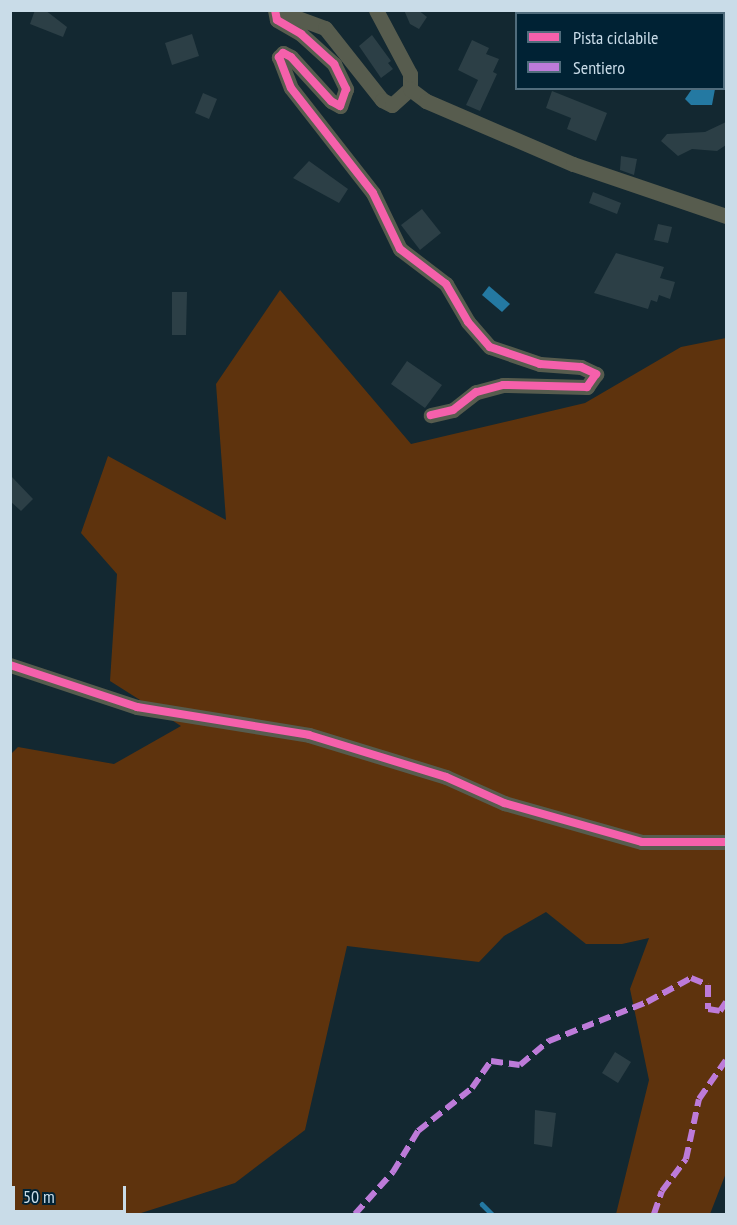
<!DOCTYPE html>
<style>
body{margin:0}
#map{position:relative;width:737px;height:1225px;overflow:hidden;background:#132831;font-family:"PT Sans Narrow",sans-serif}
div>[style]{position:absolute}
.green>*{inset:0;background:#5e330d}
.water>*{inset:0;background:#2479a2}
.stream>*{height:4.5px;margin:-2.25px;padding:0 2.25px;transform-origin:2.25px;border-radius:2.25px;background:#2479a2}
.building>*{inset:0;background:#2c3f46}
.street>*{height:15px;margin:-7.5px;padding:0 7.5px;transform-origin:7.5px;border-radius:7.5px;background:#575c4e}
.quiet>*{height:6px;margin-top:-3px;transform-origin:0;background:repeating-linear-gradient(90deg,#bd7bd9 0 12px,transparent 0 18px)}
.cycleway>*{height:8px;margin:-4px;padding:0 4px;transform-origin:4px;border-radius:4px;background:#f560ab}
span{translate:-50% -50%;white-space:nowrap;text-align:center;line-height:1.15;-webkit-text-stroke:4.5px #002234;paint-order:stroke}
.frame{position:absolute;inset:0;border:12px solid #c9dce8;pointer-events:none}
.legend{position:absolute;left:515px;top:12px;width:210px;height:78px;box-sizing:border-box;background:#002234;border:2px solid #506c7c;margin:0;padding:8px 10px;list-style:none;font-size:18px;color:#c9dce8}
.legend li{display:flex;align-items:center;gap:12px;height:30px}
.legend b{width:30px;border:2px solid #506c7c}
.scale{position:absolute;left:12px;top:1186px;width:114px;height:27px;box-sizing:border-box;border:3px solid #c9dce8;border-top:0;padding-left:8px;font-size:18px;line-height:21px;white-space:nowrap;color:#c9dce8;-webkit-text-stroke:4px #002234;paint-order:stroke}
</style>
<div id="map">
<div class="green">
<div style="clip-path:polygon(280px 290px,411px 444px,585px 403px,681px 347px,726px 338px,726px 1173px,710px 1214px,616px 1214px,649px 1080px,630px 989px,649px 938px,622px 944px,586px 944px,546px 912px,504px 936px,479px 962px,347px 946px,305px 1130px,235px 1183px,138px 1214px,11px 1214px,10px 755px,18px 747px,114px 764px,181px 726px,110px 681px,117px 574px,81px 533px,108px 456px,226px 520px,216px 384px)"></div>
</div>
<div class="water">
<div style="clip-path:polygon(692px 89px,715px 89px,712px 105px,691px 105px,685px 99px)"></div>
<div style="clip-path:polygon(489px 286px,510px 304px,502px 312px,482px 295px)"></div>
</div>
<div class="stream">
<div style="left:482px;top:1204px;width:14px;rotate:45deg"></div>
</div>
<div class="building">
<div style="clip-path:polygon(35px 10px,45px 10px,67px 27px,63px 37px,30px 24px)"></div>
<div style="clip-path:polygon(404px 10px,418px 10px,427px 17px,419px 29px,410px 24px)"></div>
<div style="clip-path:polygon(192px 34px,199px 56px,172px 65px,165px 43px)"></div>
<div style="clip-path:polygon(372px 35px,391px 61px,388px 63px,393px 69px,381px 78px,359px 46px)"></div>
<div style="clip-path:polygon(472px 40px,489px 48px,486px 54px,499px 59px,493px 72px,497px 74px,480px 111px,466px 105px,478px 80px,458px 70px)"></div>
<div style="clip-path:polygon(552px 91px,607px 113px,596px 141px,567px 129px,571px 118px,546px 108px)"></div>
<div style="clip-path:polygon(203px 93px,217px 99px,209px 119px,195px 113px)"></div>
<div style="clip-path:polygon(726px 122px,726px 145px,717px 151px,692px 149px,678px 156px,661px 141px,667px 134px,705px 132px)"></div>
<div style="clip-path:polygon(621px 156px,637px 159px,634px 175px,620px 170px)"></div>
<div style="clip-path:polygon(309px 161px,348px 189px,339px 203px,293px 178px)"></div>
<div style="clip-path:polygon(593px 192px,621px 203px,617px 214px,589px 203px)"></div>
<div style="clip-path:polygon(422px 209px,441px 233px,420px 250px,401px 225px)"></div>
<div style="clip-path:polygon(658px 224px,672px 227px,668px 243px,654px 240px)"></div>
<div style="clip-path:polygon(616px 253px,664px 267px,660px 278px,675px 282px,670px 299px,659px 295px,657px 302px,651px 300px,648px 309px,594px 293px)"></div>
<div style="clip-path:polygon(172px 292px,187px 292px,186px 335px,172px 335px)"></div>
<div style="clip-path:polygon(407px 361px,442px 385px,425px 408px,391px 384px)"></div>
<div style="clip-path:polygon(10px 475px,33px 499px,21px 511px,10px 501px)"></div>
<div style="clip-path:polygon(615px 1052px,631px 1062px,618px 1083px,602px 1073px)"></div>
<div style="clip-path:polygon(535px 1110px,556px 1113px,552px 1147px,534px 1144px)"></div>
</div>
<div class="street">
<div style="left:275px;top:10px;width:10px;rotate:79deg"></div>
<div style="left:277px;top:20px;width:28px;rotate:30deg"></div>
<div style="left:301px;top:34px;width:45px;rotate:42.3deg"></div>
<div style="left:334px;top:64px;width:28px;rotate:64deg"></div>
<div style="left:346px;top:89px;width:18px;rotate:109deg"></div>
<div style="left:340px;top:106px;width:10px;rotate:-151deg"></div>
<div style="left:331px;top:101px;width:59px;rotate:-132.3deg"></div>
<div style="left:291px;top:57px;width:9px;rotate:-153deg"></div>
<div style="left:283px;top:53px;width:6px;rotate:135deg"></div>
<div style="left:279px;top:57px;width:33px;rotate:69deg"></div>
<div style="left:291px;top:88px;width:133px;rotate:52deg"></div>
<div style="left:373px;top:193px;width:62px;rotate:64.3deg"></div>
<div style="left:400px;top:249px;width:58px;rotate:37.3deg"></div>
<div style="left:446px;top:284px;width:44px;rotate:59.9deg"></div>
<div style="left:468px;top:322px;width:33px;rotate:49deg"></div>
<div style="left:490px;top:347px;width:53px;rotate:18.8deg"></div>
<div style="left:540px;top:364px;width:41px;rotate:4.2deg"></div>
<div style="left:581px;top:367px;width:17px;rotate:25deg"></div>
<div style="left:596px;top:374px;width:16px;rotate:125deg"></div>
<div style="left:587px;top:387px;width:84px;rotate:-178.6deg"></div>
<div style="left:503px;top:385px;width:28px;rotate:165deg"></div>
<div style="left:476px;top:392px;width:29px;rotate:142deg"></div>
<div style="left:453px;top:410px;width:23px;rotate:167deg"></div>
<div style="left:276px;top:10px;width:52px;rotate:20.2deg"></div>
<div style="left:325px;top:28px;width:92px;rotate:51.6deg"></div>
<div style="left:382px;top:100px;width:11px;rotate:27deg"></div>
<div style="left:392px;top:105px;width:24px;rotate:-42deg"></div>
<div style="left:410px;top:89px;width:15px;rotate:-90deg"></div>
<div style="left:410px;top:74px;width:72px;rotate:-118deg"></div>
<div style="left:410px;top:89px;width:20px;rotate:37deg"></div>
<div style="left:426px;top:101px;width:160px;rotate:23.2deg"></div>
<div style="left:573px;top:164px;width:162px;rotate:18.8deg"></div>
<div style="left:10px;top:665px;width:134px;rotate:18.3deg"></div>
<div style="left:137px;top:707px;width:174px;rotate:9.2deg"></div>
<div style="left:309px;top:735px;width:143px;rotate:17deg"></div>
<div style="left:446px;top:777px;width:64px;rotate:24.1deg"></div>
<div style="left:504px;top:803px;width:143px;rotate:15.8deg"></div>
<div style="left:642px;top:842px;width:84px"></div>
</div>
<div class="quiet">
<div style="left:355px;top:1214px;width:57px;rotate:-47.9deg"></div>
<div style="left:393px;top:1172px;width:48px;rotate:-58.6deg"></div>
<div style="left:418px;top:1131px;width:69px;rotate:-38.5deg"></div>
<div style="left:472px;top:1088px;width:33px;rotate:-55deg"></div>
<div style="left:491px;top:1061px;width:29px;rotate:8deg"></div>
<div style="left:520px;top:1065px;width:38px;rotate:-40deg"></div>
<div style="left:549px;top:1041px;width:105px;rotate:-21.7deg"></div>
<div style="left:647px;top:1002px;width:50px;rotate:-28.6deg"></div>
<div style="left:691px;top:978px;width:18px;rotate:22deg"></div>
<div style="left:708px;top:985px;width:24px;rotate:90deg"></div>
<div style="left:708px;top:1009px;width:12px;rotate:9deg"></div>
<div style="left:720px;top:1011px;width:11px;rotate:-56deg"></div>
<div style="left:654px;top:1214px;width:24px;rotate:-71deg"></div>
<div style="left:662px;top:1191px;width:40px;rotate:-53deg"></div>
<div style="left:686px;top:1159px;width:61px;rotate:-77.8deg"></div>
<div style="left:699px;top:1099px;width:47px;rotate:-55.3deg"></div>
</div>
<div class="cycleway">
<div style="left:275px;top:10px;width:10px;rotate:79deg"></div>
<div style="left:277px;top:20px;width:28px;rotate:30deg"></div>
<div style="left:301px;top:34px;width:45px;rotate:42.3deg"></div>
<div style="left:334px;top:64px;width:28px;rotate:64deg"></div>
<div style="left:346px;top:89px;width:18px;rotate:109deg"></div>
<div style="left:340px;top:106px;width:10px;rotate:-151deg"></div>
<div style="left:331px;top:101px;width:59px;rotate:-132.3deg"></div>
<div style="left:291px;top:57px;width:9px;rotate:-153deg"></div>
<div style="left:283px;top:53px;width:6px;rotate:135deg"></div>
<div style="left:279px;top:57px;width:33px;rotate:69deg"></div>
<div style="left:291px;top:88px;width:133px;rotate:52deg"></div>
<div style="left:373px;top:193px;width:62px;rotate:64.3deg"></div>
<div style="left:400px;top:249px;width:58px;rotate:37.3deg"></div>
<div style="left:446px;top:284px;width:44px;rotate:59.9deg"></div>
<div style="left:468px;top:322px;width:33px;rotate:49deg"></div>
<div style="left:490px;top:347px;width:53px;rotate:18.8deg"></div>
<div style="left:540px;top:364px;width:41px;rotate:4.2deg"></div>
<div style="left:581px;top:367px;width:17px;rotate:25deg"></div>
<div style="left:596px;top:374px;width:16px;rotate:125deg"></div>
<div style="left:587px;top:387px;width:84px;rotate:-178.6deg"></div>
<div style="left:503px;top:385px;width:28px;rotate:165deg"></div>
<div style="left:476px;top:392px;width:29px;rotate:142deg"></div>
<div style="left:453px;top:410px;width:23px;rotate:167deg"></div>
<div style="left:10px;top:665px;width:134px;rotate:18.3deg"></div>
<div style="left:137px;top:707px;width:174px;rotate:9.2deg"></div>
<div style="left:309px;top:735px;width:143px;rotate:17deg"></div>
<div style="left:446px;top:777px;width:64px;rotate:24.1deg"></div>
<div style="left:504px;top:803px;width:143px;rotate:15.8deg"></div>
<div style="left:642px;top:842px;width:84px"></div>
</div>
<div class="frame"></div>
<ul class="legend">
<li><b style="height:8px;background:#f560ab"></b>Pista ciclabile</li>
<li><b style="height:8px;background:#bd7bd9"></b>Sentiero</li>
</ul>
<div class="scale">50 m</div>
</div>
